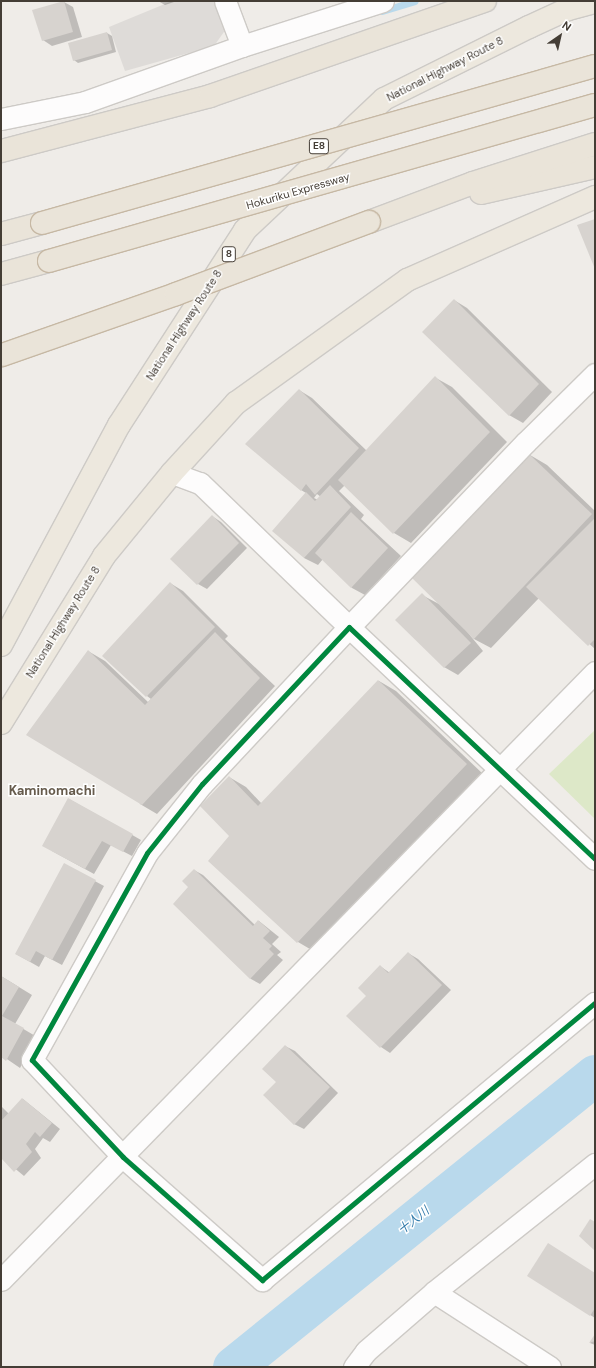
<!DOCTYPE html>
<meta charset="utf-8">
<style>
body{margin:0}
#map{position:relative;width:596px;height:1368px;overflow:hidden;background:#efece8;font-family:"DM Sans","Noto Sans JP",sans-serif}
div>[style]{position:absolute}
.green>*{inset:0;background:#dde8c8}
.parking>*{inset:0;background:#dedbd8}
.shadow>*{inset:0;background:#0003}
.stream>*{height:7px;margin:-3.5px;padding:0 3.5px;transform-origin:3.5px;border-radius:3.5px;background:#b9d9ec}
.river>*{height:41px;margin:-20.5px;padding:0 20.5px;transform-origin:20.5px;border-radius:20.5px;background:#b9d9ec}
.building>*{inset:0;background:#d7d3cf}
.roads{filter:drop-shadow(1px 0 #cdcac6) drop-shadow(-1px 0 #cdcac6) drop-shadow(0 1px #cdcac6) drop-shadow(0 -1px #cdcac6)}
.minor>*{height:21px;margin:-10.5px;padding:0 10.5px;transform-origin:10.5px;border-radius:10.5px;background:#fdfcfc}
.trunk>*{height:22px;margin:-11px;padding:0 11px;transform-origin:11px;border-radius:11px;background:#ede8de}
.motorway>*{height:22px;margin:-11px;padding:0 11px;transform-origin:11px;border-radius:11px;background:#eae4d9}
.bridges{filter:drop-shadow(1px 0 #c6b8a4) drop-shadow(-1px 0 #c6b8a4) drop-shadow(0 1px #c6b8a4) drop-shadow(0 -1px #c6b8a4)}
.motorway-bridge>*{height:22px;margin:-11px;padding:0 11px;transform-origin:11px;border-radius:11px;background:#eae4d9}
.cycleway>*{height:5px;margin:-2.5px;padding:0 2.5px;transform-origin:2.5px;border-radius:2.5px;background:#00873e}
span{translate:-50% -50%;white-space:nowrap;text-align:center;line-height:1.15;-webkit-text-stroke:3px #fff;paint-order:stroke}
.shield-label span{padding:1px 3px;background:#fff;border:1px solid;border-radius:3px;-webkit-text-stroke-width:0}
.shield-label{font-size:10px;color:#443d35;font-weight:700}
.street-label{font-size:11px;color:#443d35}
.water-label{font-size:12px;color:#337bab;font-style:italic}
.quarter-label{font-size:13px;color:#665b4c;font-weight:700}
.frame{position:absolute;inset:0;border:2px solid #443d35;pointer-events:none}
.north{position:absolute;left:540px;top:16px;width:40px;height:40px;-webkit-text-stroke:3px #fff;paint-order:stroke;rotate:34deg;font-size:11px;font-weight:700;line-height:16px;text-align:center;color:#443d35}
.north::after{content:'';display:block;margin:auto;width:14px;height:18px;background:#443d35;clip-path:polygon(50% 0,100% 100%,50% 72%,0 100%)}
</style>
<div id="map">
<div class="green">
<div style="clip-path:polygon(595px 730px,595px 819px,549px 774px)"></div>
</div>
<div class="parking">
<div style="clip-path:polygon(172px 1px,216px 1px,226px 29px,214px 46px,125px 71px,109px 27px)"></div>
</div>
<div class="shadow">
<div style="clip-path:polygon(158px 1px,177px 1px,165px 5px)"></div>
<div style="clip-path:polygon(64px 2px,73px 7px,82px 37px,52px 46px,43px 40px)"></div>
<div style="clip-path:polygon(107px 33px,112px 36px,116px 52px,78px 63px,74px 60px)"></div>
<div style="clip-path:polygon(454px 300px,467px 308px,552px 392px,523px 423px,509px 415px)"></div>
<div style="clip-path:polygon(evenodd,436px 378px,452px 387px,507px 442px,411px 543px,394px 533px,345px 485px,339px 491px,364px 515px,361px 519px,401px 556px,365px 595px,352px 588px,323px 559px,318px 565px,304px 558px,306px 493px,301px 490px,299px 390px,312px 398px,367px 451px,436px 378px,317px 494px,321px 497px,318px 500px,314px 498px,317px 494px)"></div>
<div style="clip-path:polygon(530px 455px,547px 465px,595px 511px,595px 649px,539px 598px,491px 648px,474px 639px,464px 628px,483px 651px,458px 675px,444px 667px,422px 595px,439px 604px)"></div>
<div style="clip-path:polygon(212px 516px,221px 522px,247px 548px,207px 589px,198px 584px)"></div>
<div style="clip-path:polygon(170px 583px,183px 591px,228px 636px,225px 639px,275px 686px,157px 814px,140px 804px,88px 651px,105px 661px,148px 702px,151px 699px,147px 696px)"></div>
<div style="clip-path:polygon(379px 681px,396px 691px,483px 774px,315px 952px,298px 942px,209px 861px,231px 836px,229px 777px,246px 787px,262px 804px)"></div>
<div style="clip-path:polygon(69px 799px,141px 840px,132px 856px,111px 845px,94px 874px,52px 851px)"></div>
<div style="clip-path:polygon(65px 865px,104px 886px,62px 965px,45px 956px,39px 967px,16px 954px)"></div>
<div style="clip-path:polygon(194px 870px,203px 875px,255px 925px,259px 921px,279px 937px,272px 944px,281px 952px,277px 955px,283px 960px,260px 984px,251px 979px,174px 904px,190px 887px)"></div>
<div style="clip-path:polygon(408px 953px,418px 959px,451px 990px,390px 1053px,381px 1047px,348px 1016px,367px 996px,380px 966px,390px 973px)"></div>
<div style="clip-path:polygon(1px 976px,32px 995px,15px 1024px,37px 1037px,20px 1068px,1px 1055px)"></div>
<div style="clip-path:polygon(285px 1046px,295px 1051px,338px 1093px,304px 1129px,294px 1124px,278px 1082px)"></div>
<div style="clip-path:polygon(23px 1099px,60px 1129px,50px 1142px,43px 1138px,35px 1149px,41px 1158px,24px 1176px,1px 1157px,1px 1106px,9px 1114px)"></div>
<div style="clip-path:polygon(595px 1273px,595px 1318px,529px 1276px)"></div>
<div style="clip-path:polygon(595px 1336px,595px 1345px,590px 1343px)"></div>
</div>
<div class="stream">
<div style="left:382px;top:11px;width:34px;rotate:-17deg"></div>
</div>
<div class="river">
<div style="left:233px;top:1367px;width:465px;rotate:-38.9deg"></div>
</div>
<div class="building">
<div style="clip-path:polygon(64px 1px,73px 32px,42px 41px,32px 10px)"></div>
<div style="clip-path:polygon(107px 32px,112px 50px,73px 61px,68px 43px)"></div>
<div style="clip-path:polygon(595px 219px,595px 269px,577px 225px)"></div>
<div style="clip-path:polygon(454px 299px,539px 384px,509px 416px,422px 332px)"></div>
<div style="clip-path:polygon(435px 376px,490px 432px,393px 534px,338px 480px)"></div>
<div style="clip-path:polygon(299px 389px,359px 448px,315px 495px,306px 484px,301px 491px,245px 444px)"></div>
<div style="clip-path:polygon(529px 454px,592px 514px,474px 639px,410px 576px)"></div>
<div style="clip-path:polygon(330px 485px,351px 507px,304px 558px,272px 531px,306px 492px,315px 501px)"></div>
<div style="clip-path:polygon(351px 512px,388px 548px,351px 588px,315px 553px)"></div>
<div style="clip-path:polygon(212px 515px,239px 543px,197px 585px,170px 559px)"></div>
<div style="clip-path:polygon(595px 518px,595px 639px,588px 646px,526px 587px)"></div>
<div style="clip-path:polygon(170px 582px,215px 627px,146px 697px,102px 656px)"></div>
<div style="clip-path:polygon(422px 593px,471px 643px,444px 668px,395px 620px)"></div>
<div style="clip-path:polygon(215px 632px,260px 678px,142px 805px,26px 735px,88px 650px,145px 705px)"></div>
<div style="clip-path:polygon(378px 680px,467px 764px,297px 943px,208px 861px,229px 836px,200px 806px,229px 776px,258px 806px)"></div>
<div style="clip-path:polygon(68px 798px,133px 834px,123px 852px,102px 841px,85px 869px,42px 846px)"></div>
<div style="clip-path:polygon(64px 863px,96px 880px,52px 960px,36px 951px,30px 962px,15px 954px)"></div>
<div style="clip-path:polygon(194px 869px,253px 926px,258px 920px,270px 931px,263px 938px,272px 946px,269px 949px,274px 954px,250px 979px,173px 904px,188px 887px,182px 881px)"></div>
<div style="clip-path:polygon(408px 952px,442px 985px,380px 1048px,346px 1016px,366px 996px,358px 988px,380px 965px,388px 973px)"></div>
<div style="clip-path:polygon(1px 976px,19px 987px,2px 1016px,24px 1028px,6px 1061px,1px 1057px)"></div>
<div style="clip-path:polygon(285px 1045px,330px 1087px,294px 1125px,263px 1095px,276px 1082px,262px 1069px)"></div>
<div style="clip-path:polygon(22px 1098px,52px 1123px,40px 1137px,35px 1132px,26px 1144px,32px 1152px,14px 1172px,1px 1158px,1px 1121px)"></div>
<div style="clip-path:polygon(590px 1219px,595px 1222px,595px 1251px,579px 1236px)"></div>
<div style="clip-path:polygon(548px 1243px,595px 1273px,595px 1308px,590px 1316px,527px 1276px)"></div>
<div style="clip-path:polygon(595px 1334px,595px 1341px,589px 1343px)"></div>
</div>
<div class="roads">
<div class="minor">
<div style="left:225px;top:1px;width:48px;rotate:69.3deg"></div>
<div style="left:242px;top:46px;width:148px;rotate:-17.7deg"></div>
<div style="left:1px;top:119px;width:86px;rotate:-11.4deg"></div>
<div style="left:85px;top:102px;width:167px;rotate:-19.6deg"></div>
<div style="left:172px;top:473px;width:30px;rotate:20deg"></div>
<div style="left:200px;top:483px;width:207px;rotate:44deg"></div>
<div style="left:349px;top:627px;width:256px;rotate:-46.3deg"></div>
<div style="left:526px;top:442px;width:97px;rotate:-44.6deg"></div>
<div style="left:595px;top:859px;width:338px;rotate:-136.7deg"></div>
<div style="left:349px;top:627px;width:215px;rotate:133.1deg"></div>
<div style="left:202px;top:784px;width:88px;rotate:128.6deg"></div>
<div style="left:147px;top:853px;width:237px;rotate:119.1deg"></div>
<div style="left:32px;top:1060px;width:133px;rotate:46.8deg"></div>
<div style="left:123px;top:1157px;width:186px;rotate:41.5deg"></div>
<div style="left:262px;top:1280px;width:433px;rotate:-39.8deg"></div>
<div style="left:1px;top:1280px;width:850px;rotate:-45.67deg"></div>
<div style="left:434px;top:1292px;width:138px;rotate:32.9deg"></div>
<div style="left:354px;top:1367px;width:20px;rotate:-53deg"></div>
<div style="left:366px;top:1351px;width:90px;rotate:-40.9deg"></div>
<div style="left:434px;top:1292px;width:206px;rotate:-38.5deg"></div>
</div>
<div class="trunk">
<div style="left:1px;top:645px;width:250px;rotate:-61.8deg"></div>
<div style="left:119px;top:425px;width:232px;rotate:-57.1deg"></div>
<div style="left:245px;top:230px;width:191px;rotate:-43.3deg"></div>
<div style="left:384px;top:99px;width:162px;rotate:-26.4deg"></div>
<div style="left:529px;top:27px;width:43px;rotate:-24.8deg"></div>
<div style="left:568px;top:9px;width:28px;rotate:-15deg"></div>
<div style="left:1px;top:723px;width:196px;rotate:-58.3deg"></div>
<div style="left:104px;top:556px;width:107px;rotate:-50.7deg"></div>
<div style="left:172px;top:473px;width:95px;rotate:-47.6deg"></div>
<div style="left:236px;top:403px;width:211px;rotate:-35.7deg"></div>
<div style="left:407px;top:280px;width:206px;rotate:-23.8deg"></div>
</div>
<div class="motorway">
<div style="left:1px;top:151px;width:216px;rotate:-14.7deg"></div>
<div style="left:210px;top:96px;width:291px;rotate:-19.1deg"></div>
<div style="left:481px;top:193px;width:117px;rotate:-12.8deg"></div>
<div style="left:369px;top:222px;width:111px;rotate:-20.6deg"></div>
<div style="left:473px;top:183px;width:128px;rotate:-17.7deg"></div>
<div style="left:1px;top:234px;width:42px;rotate:-15deg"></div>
<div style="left:1px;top:274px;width:50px;rotate:-15.2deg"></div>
</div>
</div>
<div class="bridges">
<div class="motorway-bridge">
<div style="left:42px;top:223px;width:575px;rotate:-15.85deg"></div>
<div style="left:49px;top:261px;width:568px;rotate:-15.95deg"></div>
<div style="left:2px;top:355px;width:184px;rotate:-19.3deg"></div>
<div style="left:176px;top:294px;width:206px;rotate:-20.5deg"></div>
</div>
</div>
<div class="cycleway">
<div style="left:595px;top:859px;width:338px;rotate:-136.7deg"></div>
<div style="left:349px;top:627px;width:215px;rotate:133.1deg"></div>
<div style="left:202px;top:784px;width:88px;rotate:128.6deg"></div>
<div style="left:147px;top:853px;width:237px;rotate:119.1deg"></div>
<div style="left:32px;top:1060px;width:133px;rotate:46.8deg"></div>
<div style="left:123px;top:1157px;width:186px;rotate:41.5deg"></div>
<div style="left:262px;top:1280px;width:433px;rotate:-39.8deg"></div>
</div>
<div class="shield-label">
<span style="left:319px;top:146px">E8</span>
<span style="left:229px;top:254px">8</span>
</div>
<div class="street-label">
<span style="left:445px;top:69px;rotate:-27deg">National Highway Route 8</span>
<span style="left:298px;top:191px;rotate:-16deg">Hokuriku Expressway</span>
<span style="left:184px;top:325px;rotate:-57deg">National Highway Route 8</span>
<span style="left:63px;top:622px;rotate:-58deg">National Highway Route 8</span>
</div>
<div class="water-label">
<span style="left:414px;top:1221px;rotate:-39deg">十人川</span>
</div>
<div class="quarter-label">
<span style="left:52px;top:791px">Kaminomachi</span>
</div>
<div class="frame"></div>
<div class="north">N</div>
</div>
